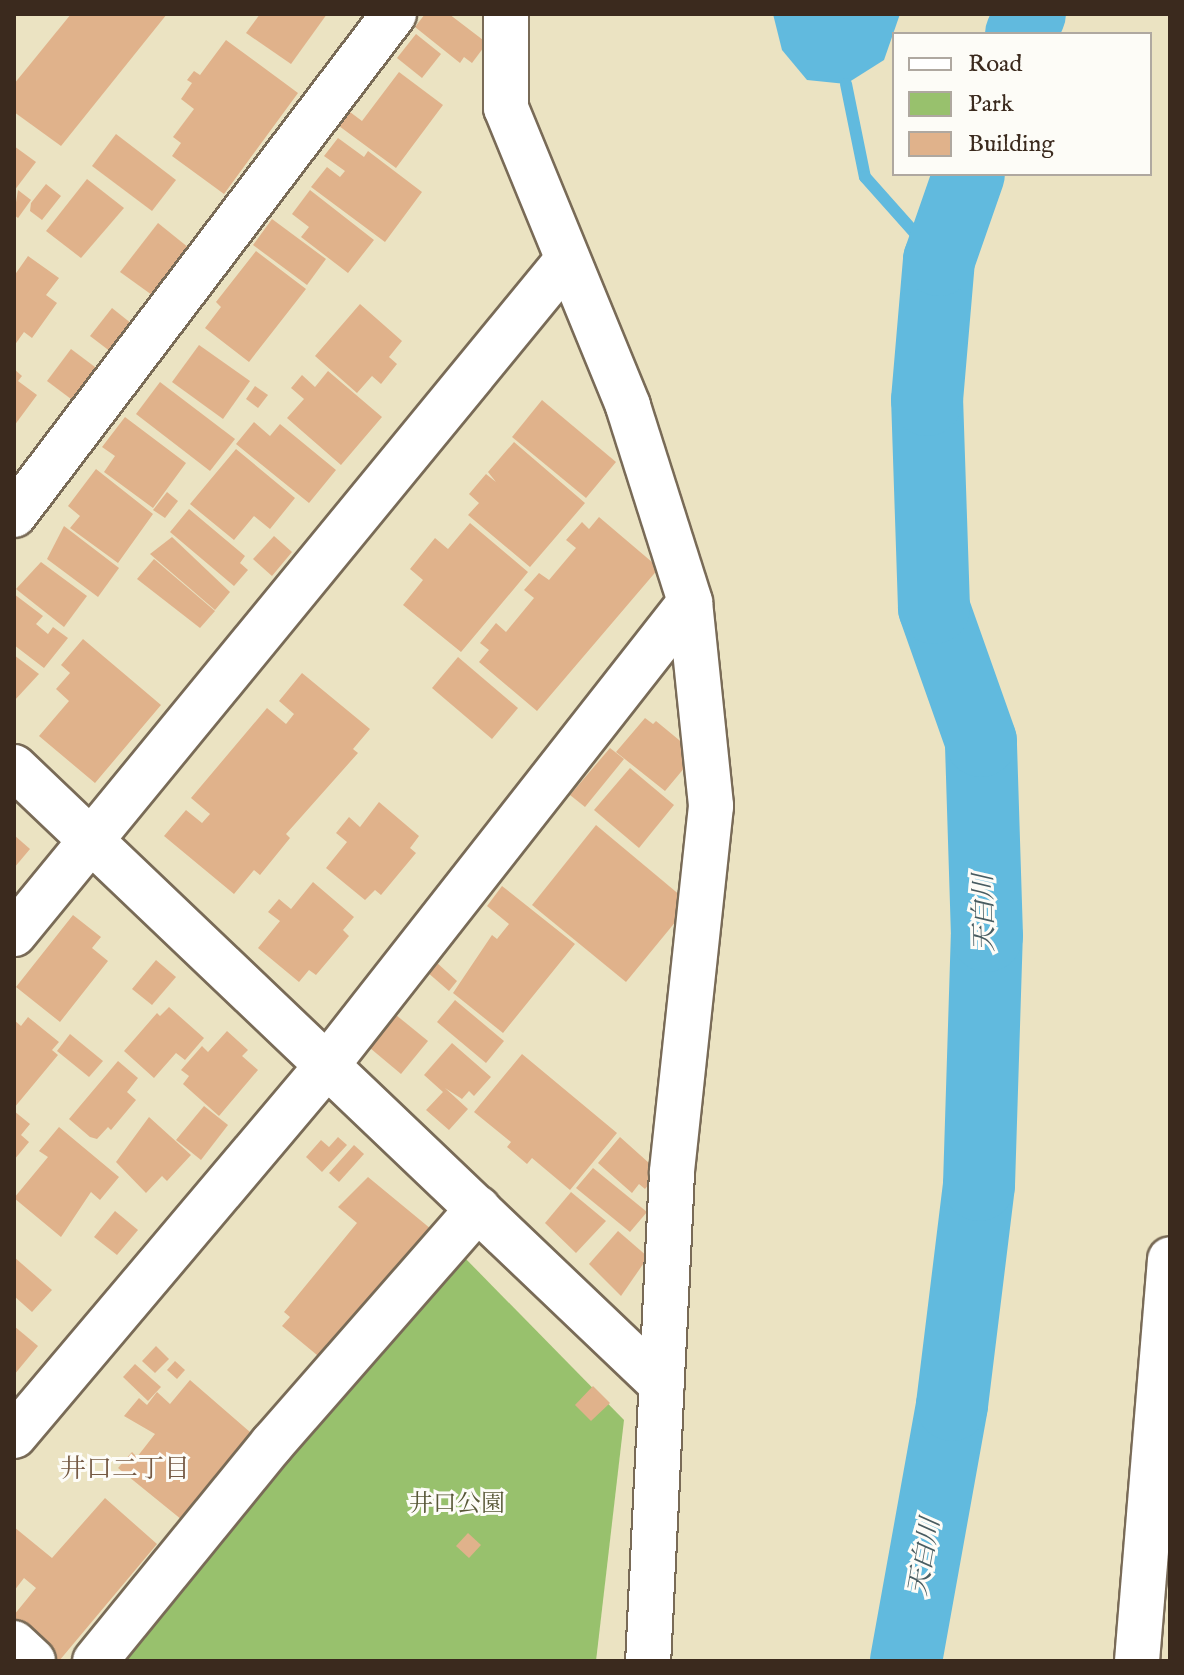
<!DOCTYPE html>
<meta charset="utf-8">
<style>
body{margin:0}
#map{position:relative;width:1184px;height:1675px;overflow:hidden;background:#ebe3c2;font-family:"IM FELL English","Noto Serif JP",serif}
div>[style]{position:absolute}
.green>*{inset:0;background:#98c16d}
.water>*{inset:0;background:#61bade}
.stream>*{height:12px;margin:-6px;padding:0 6px;transform-origin:6px;border-radius:6px;background:#61bade}
.river>*{height:72px;margin:-36px;padding:0 36px;transform-origin:36px;border-radius:36px;background:#61bade}
.building>*{inset:0;background:#e0b28b}
.roads{filter:drop-shadow(2px 0 #796b57) drop-shadow(-2px 0 #796b57) drop-shadow(0 2px #796b57) drop-shadow(0 -2px #796b57)}
.minor>*{height:44px;margin:-22px;padding:0 22px;transform-origin:22px;border-radius:22px;background:#fff}
span{translate:-50% -50%;white-space:nowrap;text-align:center;line-height:1.15;-webkit-text-stroke:6px #fdfcf7;paint-order:stroke}
.park-label{font-size:24px;color:#575736}
.water-label{font-size:26px;color:#485c61;font-style:italic}
.neighbourhood-label{font-size:26px;color:#755a44}
.frame{position:absolute;inset:0;border:16px solid #3b2a1e;pointer-events:none}
.legend{position:absolute;left:892px;top:32px;width:260px;height:144px;box-sizing:border-box;background:#fdfcf7;border:2px solid #afa8a0;margin:0;padding:10px 14px;list-style:none;font-size:24px;color:#3b2a1e}
.legend li{display:flex;align-items:center;gap:16px;height:40px}
.legend b{width:40px;border:2px solid #afa8a0}
</style>
<div id="map">
<div class="green">
<div style="clip-path:polygon(462px 1255px,624px 1420px,596px 1661px,118px 1661px)"></div>
</div>
<div class="water">
<div style="clip-path:polygon(773px 14px,900px 14px,884px 60px,846px 84px,807px 80px,782px 50px)"></div>
</div>
<div class="stream">
<div style="left:846px;top:84px;width:95px;rotate:78.5deg"></div>
<div style="left:865px;top:177px;width:111px;rotate:48.3deg"></div>
</div>
<div class="river">
<div style="left:1021px;top:34px;width:22px;rotate:-66deg"></div>
<div style="left:906px;top:1661px;width:260px;rotate:-79.8deg"></div>
<div style="left:952px;top:1405px;width:222px;rotate:-83deg"></div>
<div style="left:979px;top:1185px;width:249px;rotate:-88.2deg"></div>
<div style="left:987px;top:936px;width:195px;rotate:-91.8deg"></div>
<div style="left:981px;top:741px;width:141px;rotate:-109.5deg"></div>
<div style="left:934px;top:608px;width:208px;rotate:-91.9deg"></div>
<div style="left:927px;top:400px;width:141px;rotate:-85.1deg"></div>
<div style="left:939px;top:260px;width:91px;rotate:-70.8deg"></div>
</div>
<div class="building">
<div style="clip-path:polygon(71px 14px,167px 14px,61px 146px,14px 112px,14px 84px)"></div>
<div style="clip-path:polygon(260px 14px,327px 14px,291px 64px,246px 33px)"></div>
<div style="clip-path:polygon(425px 14px,449px 14px,487px 43px,472px 63px,464px 57px,460px 63px,415px 27px)"></div>
<div style="clip-path:polygon(416px 34px,441px 54px,422px 78px,397px 58px)"></div>
<div style="clip-path:polygon(226px 40px,298px 93px,224px 194px,172px 156px,181px 143px,173px 137px,194px 109px,181px 99px,192px 83px,187px 80px,194px 71px,200px 75px)"></div>
<div style="clip-path:polygon(399px 72px,443px 105px,396px 168px,339px 126px,350px 112px,362px 121px)"></div>
<div style="clip-path:polygon(116px 134px,176px 180px,152px 211px,92px 166px)"></div>
<div style="clip-path:polygon(338px 138px,364px 157px,368px 151px,422px 192px,385px 242px,311px 187px,327px 167px,340px 177px,345px 171px,324px 156px)"></div>
<div style="clip-path:polygon(14px 146px,36px 162px,14px 191px)"></div>
<div style="clip-path:polygon(87px 179px,124px 208px,81px 258px,46px 231px)"></div>
<div style="clip-path:polygon(46px 184px,61px 196px,42px 220px,30px 211px,31px 203px)"></div>
<div style="clip-path:polygon(18px 190px,31px 200px,18px 218px,14px 215px)"></div>
<div style="clip-path:polygon(310px 190px,374px 240px,348px 273px,301px 237px,309px 227px,292px 214px)"></div>
<div style="clip-path:polygon(272px 219px,326px 259px,307px 285px,253px 245px)"></div>
<div style="clip-path:polygon(158px 223px,189px 248px,152px 295px,120px 272px)"></div>
<div style="clip-path:polygon(256px 251px,306px 289px,249px 362px,205px 328px,221px 307px,216px 302px)"></div>
<div style="clip-path:polygon(28px 256px,59px 278px,46px 295px,57px 303px,32px 338px,24px 332px,14px 346px,14px 276px)"></div>
<div style="clip-path:polygon(360px 304px,402px 341px,389px 357px,397px 364px,381px 384px,372px 376px,357px 393px,315px 356px)"></div>
<div style="clip-path:polygon(112px 308px,132px 324px,111px 352px,90px 336px)"></div>
<div style="clip-path:polygon(199px 345px,250px 381px,223px 419px,172px 382px)"></div>
<div style="clip-path:polygon(71px 349px,99px 370px,75px 402px,47px 381px)"></div>
<div style="clip-path:polygon(14px 369px,22px 376px,18px 381px,37px 395px,14px 426px)"></div>
<div style="clip-path:polygon(328px 371px,382px 417px,341px 465px,287px 418px,304px 399px,291px 388px,302px 375px,315px 387px)"></div>
<div style="clip-path:polygon(160px 382px,235px 439px,210px 471px,136px 414px)"></div>
<div style="clip-path:polygon(255px 386px,268px 395px,258px 408px,246px 399px)"></div>
<div style="clip-path:polygon(542px 400px,616px 462px,586px 498px,512px 437px)"></div>
<div style="clip-path:polygon(125px 417px,186px 463px,153px 508px,104px 472px,115px 456px,102px 447px)"></div>
<div style="clip-path:polygon(254px 422px,270px 436px,280px 424px,336px 470px,309px 503px,236px 444px)"></div>
<div style="clip-path:polygon(514px 442px,585px 503px,530px 567px,468px 515px,479px 503px,469px 494px,486px 474px,496px 482px,488px 472px)"></div>
<div style="clip-path:polygon(236px 449px,295px 498px,270px 529px,254px 516px,234px 540px,190px 504px)"></div>
<div style="clip-path:polygon(96px 469px,153px 514px,118px 563px,70px 528px,80px 516px,68px 506px)"></div>
<div style="clip-path:polygon(167px 492px,178px 501px,165px 518px,153px 510px)"></div>
<div style="clip-path:polygon(189px 509px,245px 556px,240px 563px,248px 570px,234px 586px,170px 532px)"></div>
<div style="clip-path:polygon(599px 517px,659px 568px,537px 711px,479px 662px,489px 650px,480px 643px,496px 623px,506px 632px,534px 598px,524px 590px,539px 573px,549px 580px,576px 548px,566px 540px,582px 522px,589px 529px)"></div>
<div style="clip-path:polygon(470px 523px,528px 572px,461px 652px,403px 605px,423px 580px,410px 569px,435px 538px,448px 549px)"></div>
<div style="clip-path:polygon(64px 526px,119px 568px,98px 597px,47px 559px)"></div>
<div style="clip-path:polygon(274px 536px,292px 552px,272px 576px,253px 559px)"></div>
<div style="clip-path:polygon(172px 537px,230px 592px,215px 610px,150px 554px)"></div>
<div style="clip-path:polygon(154px 559px,215px 611px,200px 628px,137px 579px)"></div>
<div style="clip-path:polygon(41px 562px,87px 596px,64px 627px,16px 589px)"></div>
<div style="clip-path:polygon(14px 594px,43px 616px,36px 624px,48px 634px,53px 627px,68px 638px,44px 668px,14px 645px)"></div>
<div style="clip-path:polygon(83px 639px,161px 705px,95px 783px,39px 736px,69px 701px,56px 689px,70px 673px,61px 665px)"></div>
<div style="clip-path:polygon(14px 655px,39px 674px,14px 701px)"></div>
<div style="clip-path:polygon(458px 657px,518px 708px,492px 739px,432px 688px)"></div>
<div style="clip-path:polygon(302px 673px,370px 729px,353px 749px,358px 753px,286px 834px,290px 838px,260px 875px,254px 870px,234px 894px,164px 836px,186px 810px,202px 823px,210px 814px,191px 798px,267px 708px,286px 724px,294px 714px,279px 701px)"></div>
<div style="clip-path:polygon(645px 718px,653px 724px,656px 721px,696px 754px,665px 791px,616px 752px)"></div>
<div style="clip-path:polygon(610px 748px,624px 759px,585px 807px,570px 795px)"></div>
<div style="clip-path:polygon(630px 768px,674px 805px,639px 848px,594px 810px)"></div>
<div style="clip-path:polygon(379px 802px,419px 836px,410px 848px,416px 853px,381px 895px,375px 890px,365px 900px,326px 868px,347px 842px,336px 833px,349px 817px,360px 827px)"></div>
<div style="clip-path:polygon(596px 825px,681px 896px,686px 909px,626px 982px,532px 905px)"></div>
<div style="clip-path:polygon(14px 835px,30px 849px,14px 868px)"></div>
<div style="clip-path:polygon(313px 882px,354px 917px,343px 930px,349px 936px,316px 975px,309px 970px,299px 982px,258px 948px,280px 921px,268px 912px,279px 899px,291px 909px)"></div>
<div style="clip-path:polygon(502px 886px,575px 944px,503px 1033px,453px 993px,492px 935px,497px 939px,509px 924px,487px 906px)"></div>
<div style="clip-path:polygon(73px 915px,101px 937px,92px 948px,108px 961px,60px 1022px,16px 987px)"></div>
<div style="clip-path:polygon(156px 960px,176px 977px,152px 1005px,132px 989px)"></div>
<div style="clip-path:polygon(436px 962px,457px 981px,449px 991px,427px 972px)"></div>
<div style="clip-path:polygon(455px 1000px,504px 1041px,486px 1063px,437px 1022px)"></div>
<div style="clip-path:polygon(169px 1007px,204px 1038px,185px 1060px,176px 1053px,154px 1078px,124px 1051px,157px 1013px,160px 1016px)"></div>
<div style="clip-path:polygon(396px 1015px,428px 1041px,401px 1074px,370px 1048px)"></div>
<div style="clip-path:polygon(28px 1017px,59px 1042px,52px 1050px,58px 1055px,14px 1108px,14px 1020px,21px 1026px)"></div>
<div style="clip-path:polygon(227px 1031px,248px 1050px,242px 1056px,258px 1070px,219px 1116px,183px 1084px,189px 1076px,181px 1070px,202px 1046px,208px 1052px)"></div>
<div style="clip-path:polygon(70px 1034px,103px 1061px,89px 1077px,57px 1051px)"></div>
<div style="clip-path:polygon(452px 1043px,491px 1077px,474px 1096px,469px 1091px,462px 1099px,445px 1088px,468px 1109px,449px 1130px,426px 1110px,443px 1092px,424px 1075px)"></div>
<div style="clip-path:polygon(522px 1054px,617px 1133px,570px 1190px,532px 1158px,527px 1164px,507px 1147px,511px 1142px,474px 1112px)"></div>
<div style="clip-path:polygon(118px 1061px,138px 1078px,127px 1092px,136px 1100px,111px 1130px,108px 1127px,97px 1139px,90px 1137px,69px 1119px)"></div>
<div style="clip-path:polygon(204px 1106px,228px 1125px,201px 1160px,176px 1140px)"></div>
<div style="clip-path:polygon(14px 1111px,30px 1124px,21px 1135px,29px 1142px,14px 1160px)"></div>
<div style="clip-path:polygon(149px 1117px,191px 1155px,167px 1181px,162px 1176px,146px 1193px,116px 1162px)"></div>
<div style="clip-path:polygon(59px 1127px,119px 1177px,100px 1200px,91px 1192px,61px 1237px,14px 1198px,48px 1157px,39px 1151px)"></div>
<div style="clip-path:polygon(338px 1137px,347px 1145px,322px 1172px,306px 1157px,321px 1140px,329px 1147px)"></div>
<div style="clip-path:polygon(620px 1137px,659px 1172px,645px 1189px,639px 1184px,632px 1193px,598px 1163px)"></div>
<div style="clip-path:polygon(354px 1145px,364px 1154px,339px 1182px,329px 1173px)"></div>
<div style="clip-path:polygon(593px 1168px,647px 1212px,630px 1232px,576px 1188px)"></div>
<div style="clip-path:polygon(368px 1177px,431px 1229px,323px 1360px,282px 1326px,290px 1317px,284px 1312px,357px 1223px,338px 1207px)"></div>
<div style="clip-path:polygon(571px 1192px,606px 1221px,576px 1253px,545px 1223px)"></div>
<div style="clip-path:polygon(115px 1211px,138px 1230px,117px 1255px,94px 1237px)"></div>
<div style="clip-path:polygon(618px 1231px,648px 1257px,621px 1296px,589px 1264px)"></div>
<div style="clip-path:polygon(14px 1257px,52px 1290px,32px 1312px,14px 1296px)"></div>
<div style="clip-path:polygon(14px 1326px,38px 1346px,14px 1375px)"></div>
<div style="clip-path:polygon(156px 1346px,169px 1359px,155px 1373px,142px 1361px)"></div>
<div style="clip-path:polygon(175px 1361px,185px 1370px,177px 1379px,167px 1370px)"></div>
<div style="clip-path:polygon(135px 1364px,161px 1387px,148px 1401px,123px 1377px)"></div>
<div style="clip-path:polygon(190px 1380px,257px 1438px,187px 1524px,118px 1468px,132px 1452px,137px 1457px,155px 1434px,124px 1416px,139px 1398px,147px 1405px,157px 1392px,170px 1404px)"></div>
<div style="clip-path:polygon(593px 1386px,610px 1403px,591px 1421px,575px 1405px)"></div>
<div style="clip-path:polygon(105px 1498px,157px 1544px,59px 1661px,14px 1625px,14px 1615px,36px 1588px,24px 1578px,14px 1591px,14px 1527px,52px 1558px)"></div>
<div style="clip-path:polygon(468px 1533px,481px 1545px,469px 1558px,456px 1546px)"></div>
</div>
<div class="roads">
<div class="minor">
<div style="left:506px;top:14px;width:94px;rotate:90deg"></div>
<div style="left:506px;top:108px;width:322px;rotate:67.7deg"></div>
<div style="left:628px;top:406px;width:206px;rotate:72.4deg"></div>
<div style="left:690px;top:602px;width:205px;rotate:84.1deg"></div>
<div style="left:711px;top:806px;width:369px;rotate:96.1deg"></div>
<div style="left:672px;top:1173px;width:489px;rotate:92.8deg"></div>
<div style="left:14px;top:515px;width:629px;rotate:-52.82deg"></div>
<div style="left:14px;top:767px;width:895px;rotate:43.64deg"></div>
<div style="left:14px;top:934px;width:872px;rotate:-50.63deg"></div>
<div style="left:14px;top:1436px;width:485px;rotate:-49.8deg"></div>
<div style="left:327px;top:1065px;width:588px;rotate:-51.9deg"></div>
<div style="left:14px;top:1643px;width:26px;rotate:43deg"></div>
<div style="left:95px;top:1661px;width:280px;rotate:-50.8deg"></div>
<div style="left:272px;top:1444px;width:313px;rotate:-48.8deg"></div>
<div style="left:1137px;top:1661px;width:403px;rotate:-85.3deg"></div>
</div>
</div>
<div class="park-label">
<span style="left:457px;top:1505px">井口公園</span>
</div>
<div class="water-label">
<span style="left:985px;top:913px;rotate:-91deg">天白川</span>
<span style="left:925px;top:1557px;rotate:-80deg">天白川</span>
</div>
<div class="neighbourhood-label">
<span style="left:125px;top:1470px">井口二丁目</span>
</div>
<div class="frame"></div>
<ul class="legend">
<li><b style="height:10px;background:#fff"></b>Road</li>
<li><b style="height:22px;background:#98c16d"></b>Park</li>
<li><b style="height:22px;background:#e0b28b"></b>Building</li>
</ul>
</div>
